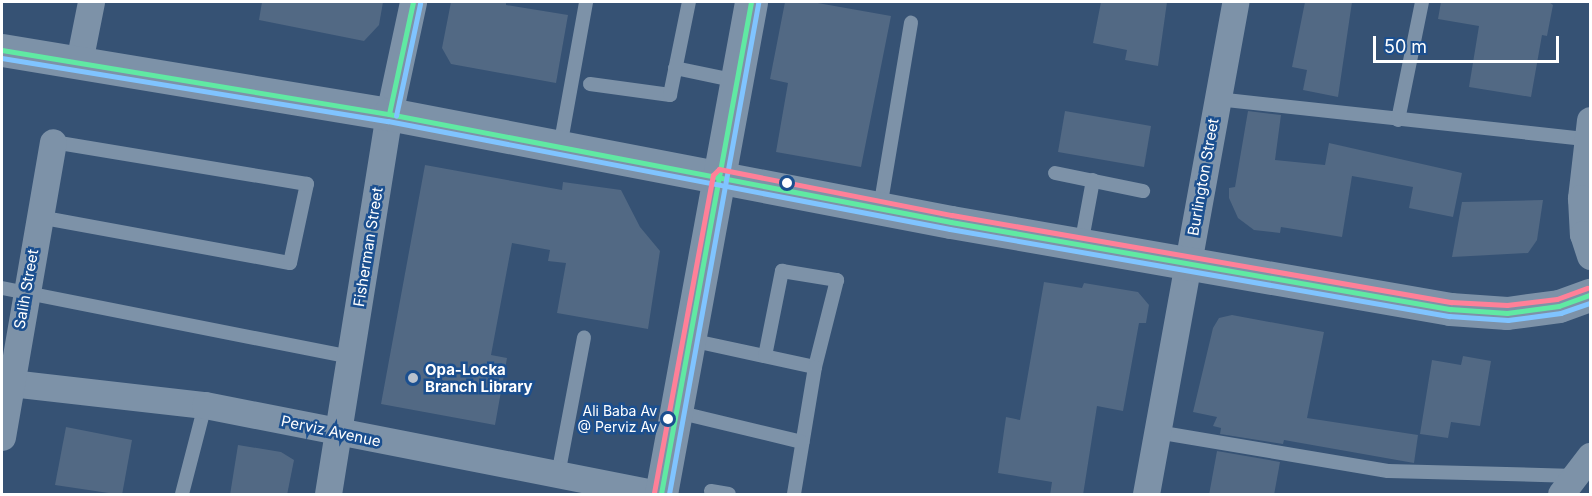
<!DOCTYPE html>
<style>
body{margin:0}
#map{position:relative;width:1592px;height:496px;overflow:hidden;background:#365274;font-family:Inter,sans-serif}
div>[style]{position:absolute}
.building>*{inset:0;background:#526984}
.service>*{height:14px;margin:-7px;padding:0 7px;transform-origin:7px;border-radius:7px;background:#7d92a8}
.minor>*{height:27px;margin:-13.5px;padding:0 13.5px;transform-origin:13.5px;border-radius:13.5px;background:#7d92a8}
.tertiary>*{height:33px;margin:-16.5px;padding:0 16.5px;transform-origin:16.5px;border-radius:16.5px;background:#7d92a8}
.bus-1>*{height:4.5px;margin:-2.25px;padding:0 2.25px;transform-origin:2.25px;border-radius:2.25px;background:#60e9a3}
.bus-2>*{height:4.5px;margin:-2.25px;padding:0 2.25px;transform-origin:2.25px;border-radius:2.25px;background:#80c4ff}
.bus-3>*{height:4.5px;margin:-2.25px;padding:0 2.25px;transform-origin:2.25px;border-radius:2.25px;background:#ff8098}
.dots>*{width:16px;height:16px;translate:-50% -50%;box-sizing:border-box;border:3px solid #1b4f8f;border-radius:50%}
span{translate:-50% -50%;white-space:nowrap;text-align:center;line-height:1.15;-webkit-text-stroke:5px #1b4f8f;paint-order:stroke}
.bus-label{font-size:14px;color:#fff}
.right{translate:-100% -50%;text-align:right}
.street-label{font-size:15px;color:#fff}
.poi-label{font-size:15px;color:#fff;font-weight:700}
.left{translate:0 -50%;text-align:left}
.frame{position:absolute;inset:0;border:3px solid #fff;pointer-events:none}
.scale{position:absolute;left:1373px;top:36px;width:186px;height:27px;box-sizing:border-box;border:3px solid #fff;border-top:0;padding-left:8px;font-size:18px;line-height:21px;white-space:nowrap;color:#fff;-webkit-text-stroke:4px #1b4f8f;paint-order:stroke}
</style>
<div id="map">
<div class="building">
<div style="clip-path:polygon(262px 2px,383px 2px,379px 25px,364px 41px,259px 20px)"></div>
<div style="clip-path:polygon(451px 2px,506px 2px,506px 5px,568px 15px,556px 83px,451px 64px,442px 48px)"></div>
<div style="clip-path:polygon(785px 2px,812px 2px,891px 16px,861px 167px,776px 152px,788px 83px,770px 79px)"></div>
<div style="clip-path:polygon(1101px 2px,1167px 2px,1158px 66px,1125px 60px,1127px 50px,1093px 43px)"></div>
<div style="clip-path:polygon(1305px 2px,1352px 2px,1338px 97px,1303px 90px,1307px 70px,1292px 67px)"></div>
<div style="clip-path:polygon(1441px 2px,1549px 2px,1553px 5px,1547px 36px,1542px 35px,1531px 97px,1469px 87px,1479px 26px,1438px 19px)"></div>
<div style="clip-path:polygon(1065px 111px,1151px 126px,1144px 167px,1058px 152px)"></div>
<div style="clip-path:polygon(1248px 111px,1281px 115px,1275px 160px,1325px 165px,1329px 143px,1462px 173px,1453px 217px,1409px 208px,1413px 187px,1352px 176px,1342px 237px,1281px 227px,1280px 233px,1254px 230px,1238px 218px,1229px 198px,1229px 188px,1235px 187px)"></div>
<div style="clip-path:polygon(425px 165px,562px 190px,563px 182px,621px 190px,640px 227px,660px 251px,648px 329px,557px 313px,566px 263px,548px 261px,550px 250px,512px 243px,491px 355px,507px 358px,495px 425px,381px 404px)"></div>
<div style="clip-path:polygon(1543px 200px,1537px 240px,1528px 253px,1452px 257px,1462px 202px)"></div>
<div style="clip-path:polygon(1044px 282px,1082px 288px,1084px 283px,1138px 292px,1149px 305px,1146px 323px,1139px 323px,1123px 411px,1097px 406px,1083px 495px,1050px 495px,1052px 482px,998px 473px,1006px 417px,1020px 420px)"></div>
<div style="clip-path:polygon(1232px 315px,1324px 332px,1307px 418px,1418px 435px,1414px 463px,1284px 440px,1283px 444px,1220px 434px,1221px 428px,1213px 426px,1217px 417px,1193px 412px,1213px 328px,1219px 318px)"></div>
<div style="clip-path:polygon(1463px 356px,1491px 361px,1480px 426px,1451px 422px,1448px 438px,1420px 434px,1432px 360px,1461px 365px)"></div>
<div style="clip-path:polygon(66px 427px,132px 440px,122px 495px,55px 485px)"></div>
<div style="clip-path:polygon(238px 445px,281px 452px,294px 460px,287px 495px,230px 495px)"></div>
<div style="clip-path:polygon(1217px 451px,1280px 462px,1274px 495px,1209px 495px)"></div>
</div>
<div class="service">
<div style="left:675px;top:68px;width:63px;rotate:11.8deg"></div>
<div style="left:590px;top:84px;width:81px;rotate:7.8deg"></div>
<div style="left:670px;top:95px;width:95px;rotate:-78.5deg"></div>
<div style="left:1217px;top:99px;width:372px;rotate:6.2deg"></div>
<div style="left:1398px;top:120px;width:120px;rotate:-78.5deg"></div>
<div style="left:560px;top:147px;width:147px;rotate:-79.8deg"></div>
<div style="left:1055px;top:173px;width:90px;rotate:11.6deg"></div>
<div style="left:880px;top:208px;width:188px;rotate:-80.5deg"></div>
<div style="left:39px;top:217px;width:255px;rotate:10.4deg"></div>
<div style="left:290px;top:263px;width:81px;rotate:-77.9deg"></div>
<div style="left:307px;top:184px;width:257px;rotate:-170.6deg"></div>
<div style="left:1081px;top:245px;width:66px;rotate:-79.5deg"></div>
<div style="left:2px;top:288px;width:355px;rotate:11.2deg"></div>
<div style="left:690px;top:340px;width:128px;rotate:12.2deg"></div>
<div style="left:765px;top:356px;width:87px;rotate:-78.7deg"></div>
<div style="left:782px;top:271px;width:56px;rotate:9.3deg"></div>
<div style="left:837px;top:280px;width:90px;rotate:104.2deg"></div>
<div style="left:815px;top:367px;width:129px;rotate:99.4deg"></div>
<div style="left:677px;top:412px;width:129px;rotate:13.5deg"></div>
<div style="left:1157px;top:432px;width:234px;rotate:9.6deg"></div>
<div style="left:1388px;top:471px;width:187px;rotate:1.5deg"></div>
<div style="left:558px;top:475px;width:140px;rotate:-79.3deg"></div>
<div style="left:711px;top:491px;width:18px;rotate:9deg"></div>
<div style="left:182px;top:494px;width:92px;rotate:-75.5deg"></div>
</div>
<div class="minor">
<div style="left:79px;top:62px;width:61px;rotate:-78.7deg"></div>
<div style="left:1590px;top:120px;width:79px;rotate:96.6deg"></div>
<div style="left:1581px;top:198px;width:36px;rotate:87deg"></div>
<div style="left:1583px;top:234px;width:23px;rotate:72deg"></div>
<div style="left:2px;top:382px;width:204px;rotate:6.5deg"></div>
<div style="left:205px;top:405px;width:463px;rotate:11.1deg"></div>
<div style="left:2px;top:437px;width:299px;rotate:-80.2deg"></div>
<div style="left:328px;top:494px;width:385px;rotate:-80.9deg"></div>
<div style="left:389px;top:114px;width:115px;rotate:-77.9deg"></div>
<div style="left:1146px;top:494px;width:500px;rotate:-79.7deg"></div>
<div style="left:1561px;top:494px;width:48px;rotate:-52.7deg"></div>
</div>
<div class="tertiary">
<div style="left:2px;top:50px;width:392px;rotate:9.4deg"></div>
<div style="left:389px;top:114px;width:572px;rotate:10.88deg"></div>
<div style="left:951px;top:222px;width:507px;rotate:9.89deg"></div>
<div style="left:1450px;top:309px;width:57px;rotate:4deg"></div>
<div style="left:1507px;top:313px;width:52px;rotate:-7.7deg"></div>
<div style="left:1559px;top:306px;width:33px;rotate:-20deg"></div>
<div style="left:661px;top:494px;width:500px;rotate:-79.63deg"></div>
</div>
<div class="bus-1">
<div style="left:2px;top:50px;width:392px;rotate:9.4deg"></div>
<div style="left:389px;top:114px;width:572px;rotate:10.88deg"></div>
<div style="left:951px;top:222px;width:507px;rotate:9.89deg"></div>
<div style="left:1450px;top:309px;width:57px;rotate:4deg"></div>
<div style="left:1507px;top:313px;width:52px;rotate:-7.7deg"></div>
<div style="left:1559px;top:306px;width:33px;rotate:-20deg"></div>
<div style="left:389px;top:114px;width:115px;rotate:-77.9deg"></div>
<div style="left:661px;top:494px;width:500px;rotate:-79.63deg"></div>
</div>
<div class="bus-2">
<div style="left:2px;top:58px;width:391px;rotate:9.3deg"></div>
<div style="left:388px;top:121px;width:572px;rotate:10.88deg"></div>
<div style="left:950px;top:229px;width:507px;rotate:9.89deg"></div>
<div style="left:1449px;top:316px;width:59px;rotate:3.9deg"></div>
<div style="left:1508px;top:320px;width:53px;rotate:-7.5deg"></div>
<div style="left:1561px;top:313px;width:31px;rotate:-19deg"></div>
<div style="left:396px;top:116px;width:115px;rotate:-77.9deg"></div>
<div style="left:669px;top:494px;width:499px;rotate:-79.7deg"></div>
</div>
<div class="bus-3">
<div style="left:654px;top:493px;width:323px;rotate:-79.5deg"></div>
<div style="left:713px;top:175px;width:8px;rotate:-45deg"></div>
<div style="left:719px;top:169px;width:237px;rotate:11.2deg"></div>
<div style="left:952px;top:215px;width:507px;rotate:9.89deg"></div>
<div style="left:1451px;top:302px;width:56px;rotate:3.1deg"></div>
<div style="left:1507px;top:305px;width:50px;rotate:-6.8deg"></div>
<div style="left:1557px;top:299px;width:32px;rotate:-20deg"></div>
</div>
<div class="dots">
<div style="left:787px;top:183px;background:#fff"></div>
<div style="left:413px;top:378px;background:#b9c2ce"></div>
<div style="left:668px;top:419px;background:#fff"></div>
</div>
<div class="bus-label">
<span class="right" style="left:657px;top:419px">Ali Baba Av<br>@ Perviz Av</span>
</div>
<div class="street-label">
<span style="left:1203px;top:177px;rotate:-80deg">Burlington Street</span>
<span style="left:368px;top:247px;rotate:-81deg">Fisherman Street</span>
<span style="left:26px;top:289px;rotate:-80deg">Salih Street</span>
<span style="left:331px;top:431px;rotate:12deg">Perviz Avenue</span>
</div>
<div class="poi-label">
<span class="left" style="left:425px;top:378px">Opa-Locka<br>Branch Library</span>
</div>
<div class="frame"></div>
<div class="scale">50 m</div>
</div>
